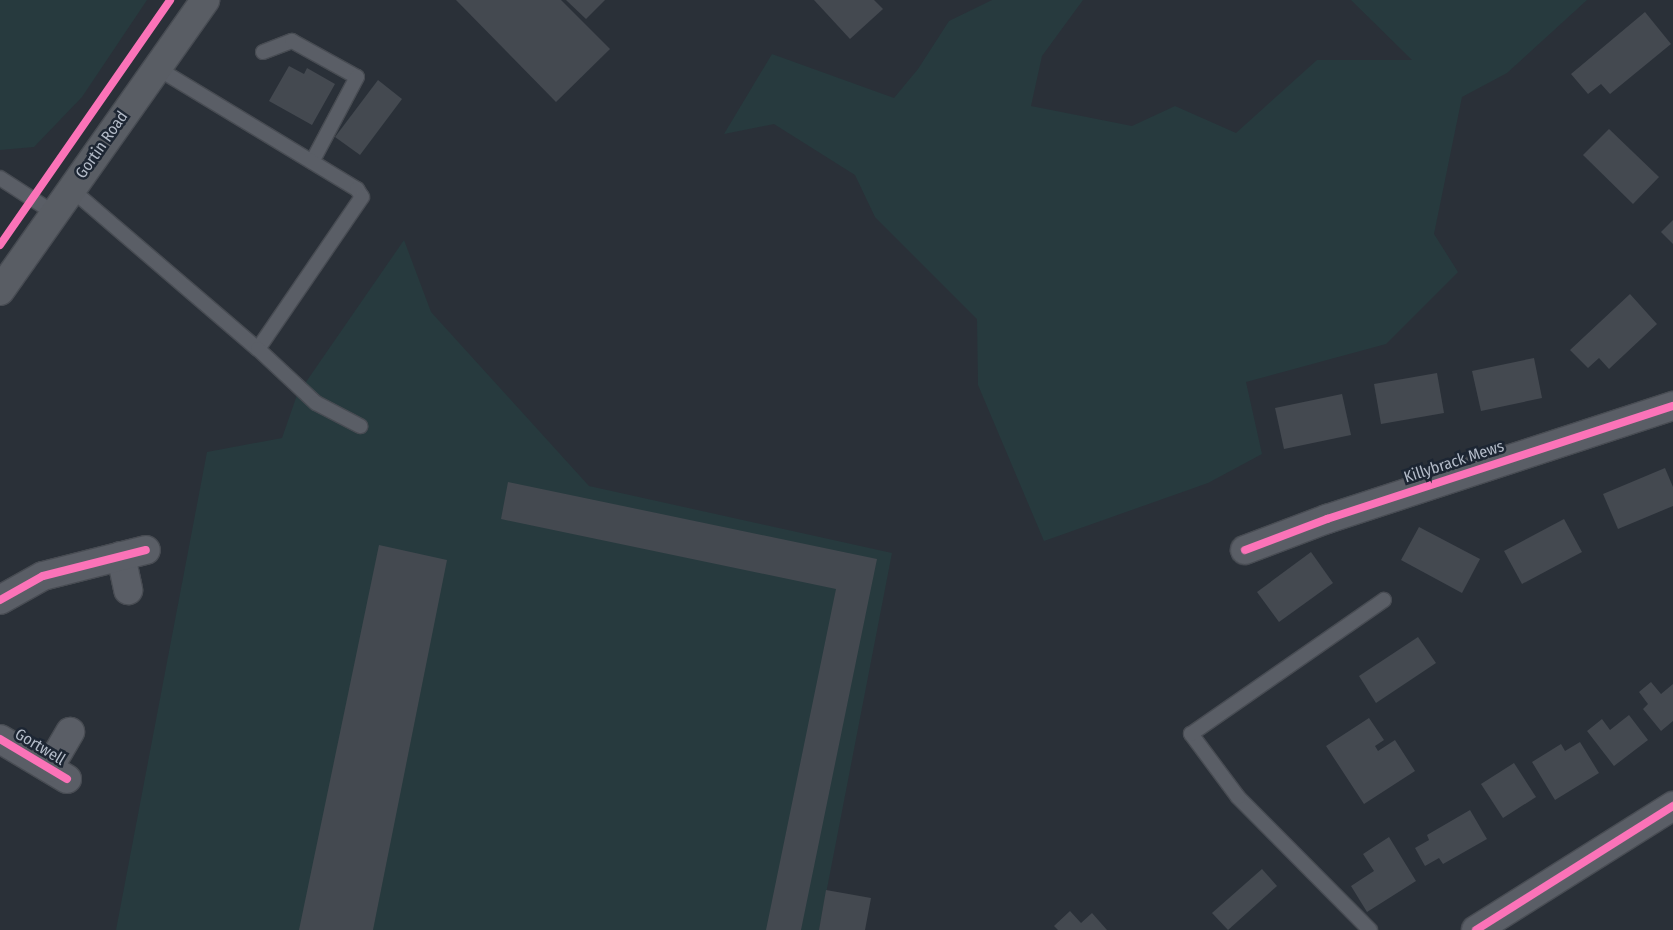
<!DOCTYPE html>
<style>
body{margin:0}
#map{position:relative;width:1673px;height:930px;overflow:hidden;background:#2a3038;font-family:"Fira Sans Condensed",sans-serif}
div>[style]{position:absolute}
.green>*{inset:0;background:#273a3e}
.building>*{inset:0;background:#444950}
.roads{filter:drop-shadow(1px 0 #484c53) drop-shadow(-1px 0 #484c53) drop-shadow(0 1px #484c53) drop-shadow(0 -1px #484c53)}
.lane>*{height:14px;margin:-7px;padding:0 7px;transform-origin:7px;border-radius:7px;background:#5a5e66}
.street>*{height:28px;margin:-14px;padding:0 14px;transform-origin:14px;border-radius:14px;background:#5a5e66}
.secondary>*{height:28px;margin:-14px;padding:0 14px;transform-origin:14px;border-radius:14px;background:#595d64}
.cycleway>*{height:8px;margin:-4px;padding:0 4px;transform-origin:4px;border-radius:4px;background:#fb73b8}
span{translate:-50% -50%;white-space:nowrap;text-align:center;line-height:1.15;-webkit-text-stroke:5px #1d2633;paint-order:stroke}
.street-label{font-size:16px;color:#b4bcc9}
</style>
<div id="map">
<div class="green">
<div style="clip-path:polygon(0 0,147px 0,82px 97px,34px 147px,0 150px)"></div>
<div style="clip-path:polygon(992px 0,1083px 0,1042px 56px,1031px 106px,1132px 126px,1175px 106px,1236px 133px,1317px 60px,1412px 60px,1351px 0,1587px 0,1507px 73px,1462px 97px,1434px 234px,1458px 272px,1386px 344px,1246px 382px,1262px 454px,1208px 483px,1044px 541px,978px 385px,977px 319px,875px 217px,855px 175px,774px 124px,724px 134px,772px 54px,894px 98px,918px 69px,949px 21px)"></div>
<div style="clip-path:polygon(404px 240px,431px 312px,589px 486px,892px 553px,819px 930px,116px 930px,207px 452px,282px 438px,297px 395px)"></div>
</div>
<div class="building">
<div style="clip-path:polygon(456px 0,561px 0,610px 49px,556px 102px)"></div>
<div style="clip-path:polygon(566px 0,605px 0,586px 19px)"></div>
<div style="clip-path:polygon(814px 0,874px 0,883px 9px,850px 39px)"></div>
<div style="clip-path:polygon(1645px 12px,1671px 44px,1610px 94px,1601px 84px,1588px 94px,1571px 74px)"></div>
<div style="clip-path:polygon(289px 66px,304px 74px,307px 68px,335px 84px,312px 125px,269px 101px)"></div>
<div style="clip-path:polygon(378px 80px,402px 99px,360px 155px,335px 137px)"></div>
<div style="clip-path:polygon(1609px 129px,1659px 177px,1633px 204px,1583px 155px)"></div>
<div style="clip-path:polygon(1673px 220px,1673px 244px,1661px 232px)"></div>
<div style="clip-path:polygon(1630px 294px,1657px 324px,1609px 369px,1599px 358px,1588px 368px,1570px 350px)"></div>
<div style="clip-path:polygon(1534px 358px,1542px 398px,1481px 411px,1472px 371px)"></div>
<div style="clip-path:polygon(1437px 373px,1444px 413px,1381px 424px,1374px 384px)"></div>
<div style="clip-path:polygon(1342px 394px,1351px 435px,1284px 449px,1275px 408px)"></div>
<div style="clip-path:polygon(1665px 468px,1673px 487px,1673px 506px,1618px 529px,1603px 494px)"></div>
<div style="clip-path:polygon(508px 482px,877px 559px,801px 930px,766px 930px,836px 589px,501px 519px)"></div>
<div style="clip-path:polygon(1564px 519px,1582px 552px,1522px 584px,1504px 551px)"></div>
<div style="clip-path:polygon(1419px 527px,1480px 559px,1462px 593px,1401px 560px)"></div>
<div style="clip-path:polygon(379px 545px,447px 560px,373px 930px,299px 930px)"></div>
<div style="clip-path:polygon(1311px 552px,1333px 583px,1279px 622px,1257px 592px)"></div>
<div style="clip-path:polygon(1418px 637px,1436px 663px,1376px 703px,1359px 676px)"></div>
<div style="clip-path:polygon(1651px 682px,1661px 694px,1673px 684px,1673px 721px,1661px 731px,1643px 709px,1648px 704px,1639px 692px)"></div>
<div style="clip-path:polygon(1629px 715px,1648px 740px,1614px 766px,1587px 731px,1602px 719px,1610px 730px)"></div>
<div style="clip-path:polygon(1369px 718px,1384px 740px,1375px 746px,1378px 751px,1395px 740px,1415px 771px,1364px 804px,1326px 746px)"></div>
<div style="clip-path:polygon(1580px 742px,1599px 773px,1555px 800px,1532px 762px,1561px 744px,1565px 751px)"></div>
<div style="clip-path:polygon(1514px 763px,1536px 797px,1503px 818px,1481px 784px)"></div>
<div style="clip-path:polygon(1470px 810px,1487px 839px,1443px 864px,1439px 858px,1425px 866px,1415px 848px,1429px 840px,1427px 835px)"></div>
<div style="clip-path:polygon(1389px 837px,1416px 881px,1367px 912px,1351px 886px,1374px 871px,1363px 854px)"></div>
<div style="clip-path:polygon(1262px 869px,1277px 886px,1228px 930px,1212px 913px)"></div>
<div style="clip-path:polygon(826px 890px,871px 898px,865px 930px,819px 930px)"></div>
<div style="clip-path:polygon(1070px 911px,1081px 923px,1092px 913px,1107px 930px,1058px 930px,1054px 926px)"></div>
</div>
<div class="roads">
<div class="lane">
<div style="left:263px;top:52px;width:31px;rotate:-21deg"></div>
<div style="left:292px;top:41px;width:74px;rotate:29deg"></div>
<div style="left:357px;top:77px;width:96px;rotate:117.9deg"></div>
<div style="left:157px;top:68px;width:234px;rotate:31.2deg"></div>
<div style="left:357px;top:189px;width:9px;rotate:58deg"></div>
<div style="left:362px;top:197px;width:184px;rotate:124.4deg"></div>
<div style="left:0;top:178px;width:64px;rotate:32.9deg"></div>
<div style="left:71px;top:189px;width:246px;rotate:40.6deg"></div>
<div style="left:258px;top:349px;width:79px;rotate:43deg"></div>
<div style="left:316px;top:403px;width:50px;rotate:27.6deg"></div>
<div style="left:1370px;top:930px;width:187px;rotate:-134.8deg"></div>
<div style="left:1238px;top:797px;width:79px;rotate:-126.7deg"></div>
<div style="left:1191px;top:734px;width:235px;rotate:-34.8deg"></div>
</div>
<div class="street">
<div style="left:1245px;top:550px;width:88px;rotate:-20.7deg"></div>
<div style="left:1327px;top:519px;width:364px;rotate:-18.1deg"></div>
<div style="left:121px;top:556px;width:35px;rotate:78deg"></div>
<div style="left:0;top:600px;width:49px;rotate:-29.2deg"></div>
<div style="left:43px;top:576px;width:106px;rotate:-14.2deg"></div>
<div style="left:0;top:739px;width:78px;rotate:30.8deg"></div>
<div style="left:49px;top:768px;width:42px;rotate:-59.7deg"></div>
<div style="left:1476px;top:930px;width:233px;rotate:-32.2deg"></div>
</div>
<div class="secondary">
<div style="left:0;top:291px;width:356px;rotate:-54.8deg"></div>
</div>
</div>
<div class="cycleway">
<div style="left:0;top:245px;width:298px;rotate:-55.2deg"></div>
<div style="left:1245px;top:550px;width:88px;rotate:-20.7deg"></div>
<div style="left:1327px;top:519px;width:364px;rotate:-18.1deg"></div>
<div style="left:0;top:600px;width:49px;rotate:-29.2deg"></div>
<div style="left:43px;top:576px;width:106px;rotate:-14.2deg"></div>
<div style="left:0;top:739px;width:78px;rotate:30.8deg"></div>
<div style="left:1476px;top:930px;width:233px;rotate:-32.2deg"></div>
</div>
<div class="street-label">
<span style="left:102px;top:145px;rotate:-55deg">Gortin Road</span>
<span style="left:1454px;top:462px;rotate:-18deg">Killybrack Mews</span>
<span style="left:40px;top:747px;rotate:31deg">Gortwell</span>
</div>
</div>
